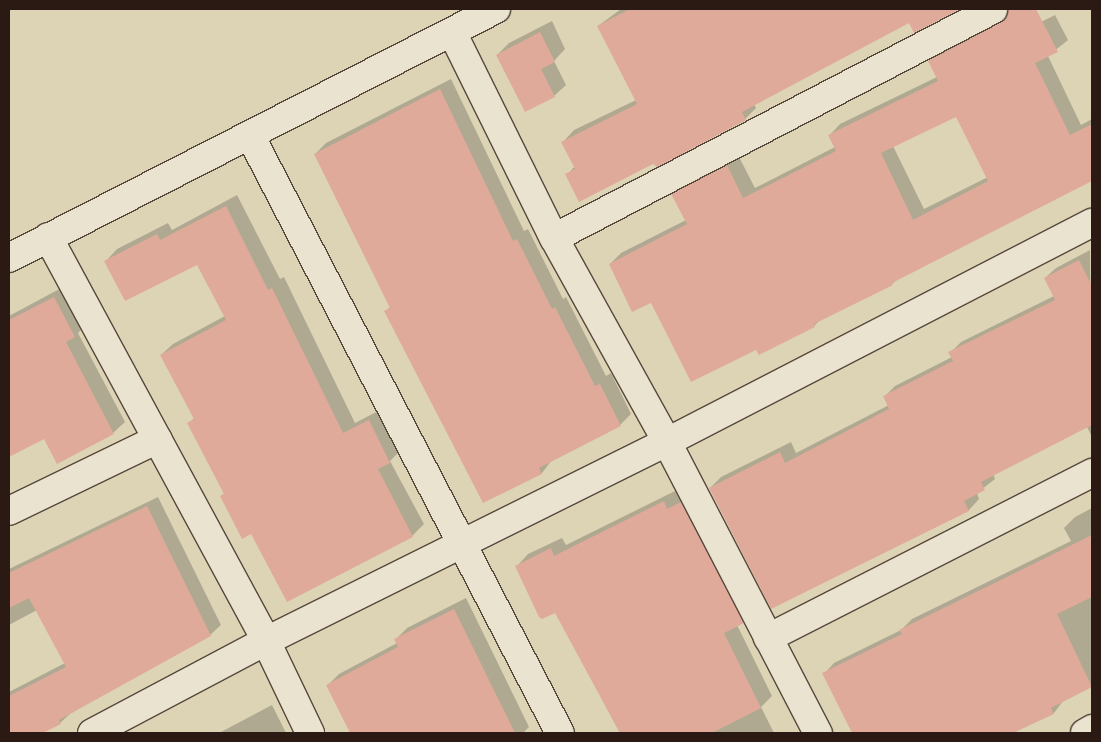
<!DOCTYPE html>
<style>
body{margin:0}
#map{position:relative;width:1101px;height:742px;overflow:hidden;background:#ddd4b6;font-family:Vollkorn,serif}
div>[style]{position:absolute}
.shadow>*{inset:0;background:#0003}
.building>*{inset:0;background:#e0aa9a}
.roads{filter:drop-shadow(1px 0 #57483c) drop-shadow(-1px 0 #57483c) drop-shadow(0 1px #57483c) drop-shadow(0 -1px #57483c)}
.minor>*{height:28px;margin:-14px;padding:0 14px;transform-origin:14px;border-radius:14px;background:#e9e3d0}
span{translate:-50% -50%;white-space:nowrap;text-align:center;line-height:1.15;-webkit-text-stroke:4.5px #e9e3d0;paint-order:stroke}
.frame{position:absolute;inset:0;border:10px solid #2a1a13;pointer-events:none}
</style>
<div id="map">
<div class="shadow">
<div style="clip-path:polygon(621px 9px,957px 9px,914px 31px,910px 22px,754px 104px,756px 108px,745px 119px,653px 164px,567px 175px,575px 166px,563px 142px,574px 130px,636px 100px,598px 26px)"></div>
<div style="clip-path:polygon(evenodd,1055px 15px,1068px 40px,1048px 56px,1081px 125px,1092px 119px,1092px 180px,899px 278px,892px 284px,821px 319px,814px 326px,757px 348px,652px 301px,610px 264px,621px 253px,686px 220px,673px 195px,684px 184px,738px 155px,755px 188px,835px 147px,829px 136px,840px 124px,937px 77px,929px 61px,941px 50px,992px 23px,1001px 42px,1055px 15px,957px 115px,988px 177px,924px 209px,893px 146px,957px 115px)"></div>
<div style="clip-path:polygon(552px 21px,565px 49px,554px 61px,566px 85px,554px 96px,497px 55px,509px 43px)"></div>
<div style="clip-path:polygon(451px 79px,524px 231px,528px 229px,563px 299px,566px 297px,606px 376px,611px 373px,631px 414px,620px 425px,552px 460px,542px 473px,484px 501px,386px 311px,390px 307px,315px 154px,326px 143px)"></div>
<div style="clip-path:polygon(237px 195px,280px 279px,284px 277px,355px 423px,380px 410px,401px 450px,390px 461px,424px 524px,412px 536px,251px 533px,221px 496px,225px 493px,189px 423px,194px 418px,161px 355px,173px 344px,225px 316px,197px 263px,106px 261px,117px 249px,168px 223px,172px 230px)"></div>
<div style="clip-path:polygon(1090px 250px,1092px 437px,1087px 427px,993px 474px,995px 479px,977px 493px,979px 499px,969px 510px,772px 608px,710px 488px,721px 477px,791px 442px,796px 453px,889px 405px,885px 396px,895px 386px,952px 357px,950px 353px,961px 342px,1054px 296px,1045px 278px,1056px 268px)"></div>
<div style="clip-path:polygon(65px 286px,86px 325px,78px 333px,125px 422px,113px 433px,45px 438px,9px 456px,9px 412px,36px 397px,9px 346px,9px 316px)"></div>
<div style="clip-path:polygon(675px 491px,679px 498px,692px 492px,754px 611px,737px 625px,772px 696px,761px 707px,774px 733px,620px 733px,555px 611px,517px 566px,528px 554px,562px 538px,566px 545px)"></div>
<div style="clip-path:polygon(158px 497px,221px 625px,210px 635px,71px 713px,60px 723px,41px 733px,9px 733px,9px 692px,65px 663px,37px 610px,9px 625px,9px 569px)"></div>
<div style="clip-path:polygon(1092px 508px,1092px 686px,1063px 701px,1054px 713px,1013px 733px,887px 733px,873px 705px,824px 674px,834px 663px,901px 630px,912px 619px,1071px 541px,1064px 528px,1075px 517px)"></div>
<div style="clip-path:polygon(466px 598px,529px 727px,523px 733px,352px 733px,327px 686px,339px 674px,397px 643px,395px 640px,407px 628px)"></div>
<div style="clip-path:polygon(272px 705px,286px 733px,219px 733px)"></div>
</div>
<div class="building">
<div style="clip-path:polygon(630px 9px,960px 9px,914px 33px,909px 23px,742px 112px,746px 120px,657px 167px,653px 164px,579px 202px,565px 174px,575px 169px,561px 142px,637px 104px,597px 26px)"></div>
<div style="clip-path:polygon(evenodd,1008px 9px,1036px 9px,1058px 52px,1035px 63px,1070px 135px,1092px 124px,1092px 181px,892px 283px,893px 285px,814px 324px,815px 327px,759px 355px,756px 350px,691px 382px,651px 303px,632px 312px,609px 264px,687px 224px,671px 194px,727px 165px,743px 198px,836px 151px,828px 135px,938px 81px,928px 61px,1000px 23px,1008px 9px,956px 117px,988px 181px,913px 220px,881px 153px,956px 117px)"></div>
<div style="clip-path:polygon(540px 32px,555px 62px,541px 69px,555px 97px,525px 112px,496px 55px)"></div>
<div style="clip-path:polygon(440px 89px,513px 241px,517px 239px,552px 309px,555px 307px,595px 386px,600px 384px,621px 426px,539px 468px,542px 474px,483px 503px,384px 311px,390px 308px,314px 154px)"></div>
<div style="clip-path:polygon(226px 206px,268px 290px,272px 288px,343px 433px,369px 420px,390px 463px,378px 469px,413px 537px,287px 602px,251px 534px,242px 539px,220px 496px,224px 494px,187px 423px,194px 419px,160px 355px,226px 320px,197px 265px,125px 301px,104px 261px,157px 234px,160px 240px)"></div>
<div style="clip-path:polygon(1079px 260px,1092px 286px,1092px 425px,981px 482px,985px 490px,964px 501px,969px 511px,771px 609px,709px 488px,780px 452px,785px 463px,889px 409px,883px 396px,953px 361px,948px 352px,1055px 300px,1044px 278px)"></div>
<div style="clip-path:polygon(54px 297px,75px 337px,66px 342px,114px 434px,57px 464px,44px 439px,9px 457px,9px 320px)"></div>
<div style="clip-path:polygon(664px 501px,667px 509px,681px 502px,744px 623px,724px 633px,761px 708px,712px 733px,620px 733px,555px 613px,542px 619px,539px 617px,515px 566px,551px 548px,554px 556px)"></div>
<div style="clip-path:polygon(147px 506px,211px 636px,59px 720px,61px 724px,43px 733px,9px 733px,9px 696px,66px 667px,29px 598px,9px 608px,9px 573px)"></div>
<div style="clip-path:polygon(1092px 535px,1092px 597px,1057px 614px,1092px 687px,1051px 708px,1054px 714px,1013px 733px,852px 733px,822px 673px,902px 634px,899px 630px)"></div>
<div style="clip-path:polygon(454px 609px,515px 733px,350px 733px,326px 685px,398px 647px,394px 639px)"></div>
</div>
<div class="roads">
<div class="minor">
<div style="left:452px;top:32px;width:230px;rotate:63.7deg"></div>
<div style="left:554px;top:238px;width:233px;rotate:61deg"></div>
<div style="left:667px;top:442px;width:328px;rotate:62.6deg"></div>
<div style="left:251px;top:137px;width:671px;rotate:62.6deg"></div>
<div style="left:48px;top:237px;width:459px;rotate:61.6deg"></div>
<div style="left:266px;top:641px;width:102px;rotate:64.4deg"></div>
<div style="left:554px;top:238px;width:495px;rotate:-27.5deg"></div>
<div style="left:9px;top:258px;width:547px;rotate:-27.08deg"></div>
<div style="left:9px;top:511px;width:165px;rotate:-25.8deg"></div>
<div style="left:768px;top:638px;width:364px;rotate:-27deg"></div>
<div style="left:92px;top:733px;width:197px;rotate:-27.9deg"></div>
<div style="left:266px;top:641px;width:448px;rotate:-26.4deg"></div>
<div style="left:667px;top:442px;width:478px;rotate:-27.3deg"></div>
<div style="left:1085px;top:733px;width:8px;rotate:-30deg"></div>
</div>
</div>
<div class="frame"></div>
</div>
